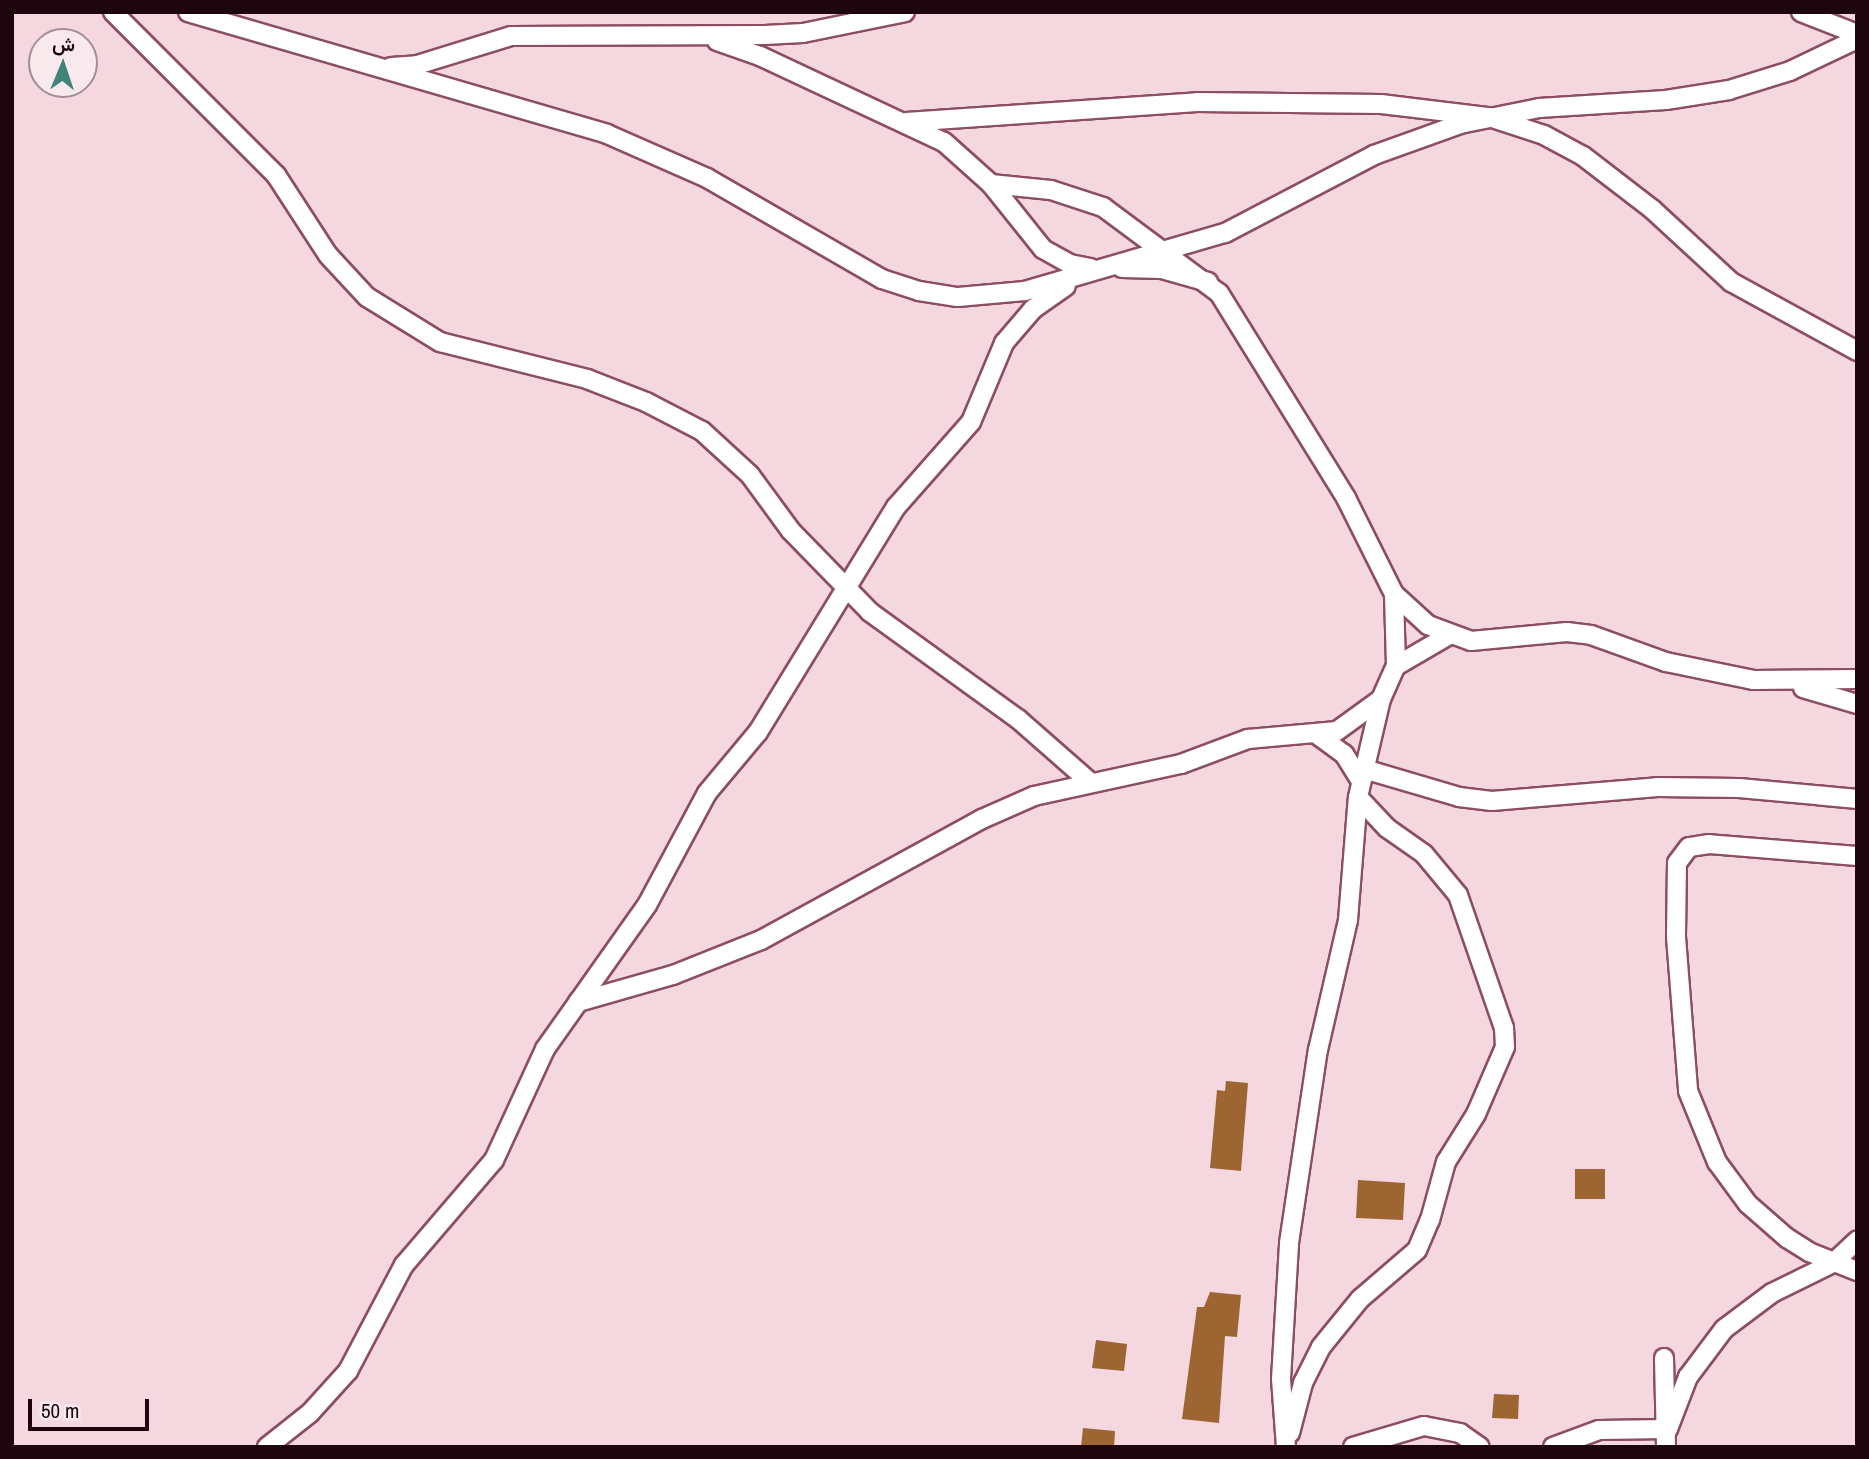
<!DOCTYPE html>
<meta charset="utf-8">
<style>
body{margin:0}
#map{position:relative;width:1869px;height:1459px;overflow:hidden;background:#f5d7df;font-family:"Archivo Narrow",Vazirmatn,sans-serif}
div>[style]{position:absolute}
.building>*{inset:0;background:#9c6532}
.roads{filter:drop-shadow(2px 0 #8c4e61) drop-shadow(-2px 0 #8c4e61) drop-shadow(0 2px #8c4e61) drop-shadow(0 -2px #8c4e61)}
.minor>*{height:18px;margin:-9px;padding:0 9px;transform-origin:9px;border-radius:9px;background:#fff}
span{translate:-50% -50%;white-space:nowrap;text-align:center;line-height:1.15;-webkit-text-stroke:7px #f8e9ed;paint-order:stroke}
.frame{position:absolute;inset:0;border:14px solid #1d060e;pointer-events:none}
.north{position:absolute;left:28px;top:28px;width:70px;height:70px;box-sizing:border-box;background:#f8e9ed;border:2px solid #a08e94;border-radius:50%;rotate:2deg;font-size:19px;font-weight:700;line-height:28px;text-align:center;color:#1d060e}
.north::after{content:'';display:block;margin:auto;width:24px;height:32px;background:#408479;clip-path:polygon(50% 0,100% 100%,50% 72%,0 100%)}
.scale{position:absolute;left:28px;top:1399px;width:121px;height:32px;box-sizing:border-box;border:4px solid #1d060e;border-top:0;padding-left:9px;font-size:21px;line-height:24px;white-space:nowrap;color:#1d060e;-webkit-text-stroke:5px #f8e9ed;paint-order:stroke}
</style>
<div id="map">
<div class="building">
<div style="clip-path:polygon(1226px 1081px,1248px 1083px,1241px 1171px,1210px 1168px,1217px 1090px,1225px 1091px)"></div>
<div style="clip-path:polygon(1575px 1169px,1605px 1169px,1605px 1199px,1575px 1199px)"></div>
<div style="clip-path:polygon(1358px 1180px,1405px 1183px,1403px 1220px,1356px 1218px)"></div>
<div style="clip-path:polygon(1210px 1292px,1241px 1295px,1237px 1337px,1225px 1336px,1219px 1423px,1182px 1419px,1197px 1307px,1204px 1307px)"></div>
<div style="clip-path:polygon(1096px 1340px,1127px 1344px,1124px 1371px,1092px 1368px)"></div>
<div style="clip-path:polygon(1494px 1394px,1519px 1395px,1518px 1419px,1492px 1418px)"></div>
<div style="clip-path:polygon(1083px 1428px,1115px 1431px,1114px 1447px,1081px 1447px)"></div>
</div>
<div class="roads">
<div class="minor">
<div style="left:113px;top:12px;width:231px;rotate:45deg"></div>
<div style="left:276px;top:175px;width:95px;rotate:57deg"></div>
<div style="left:328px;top:255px;width:57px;rotate:47.1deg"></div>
<div style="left:367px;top:297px;width:86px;rotate:31.7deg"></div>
<div style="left:440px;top:342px;width:152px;rotate:14.1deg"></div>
<div style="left:587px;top:379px;width:63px;rotate:21.3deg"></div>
<div style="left:646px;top:402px;width:63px;rotate:27.4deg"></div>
<div style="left:702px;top:431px;width:65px;rotate:42.5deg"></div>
<div style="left:750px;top:475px;width:69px;rotate:53.8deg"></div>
<div style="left:791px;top:531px;width:113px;rotate:45.7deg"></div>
<div style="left:870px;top:612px;width:183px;rotate:35.9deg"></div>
<div style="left:1018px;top:719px;width:96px;rotate:41.2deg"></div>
<div style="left:188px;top:12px;width:436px;rotate:16.2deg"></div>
<div style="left:607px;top:134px;width:109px;rotate:23.7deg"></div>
<div style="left:707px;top:178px;width:202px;rotate:30deg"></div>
<div style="left:882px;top:279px;width:39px;rotate:18deg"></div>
<div style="left:919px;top:291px;width:39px;rotate:9deg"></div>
<div style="left:958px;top:297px;width:67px;rotate:-5.1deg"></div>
<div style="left:1025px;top:291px;width:208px;rotate:-16.2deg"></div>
<div style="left:1225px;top:233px;width:168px;rotate:-27.6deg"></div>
<div style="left:1374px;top:155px;width:91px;rotate:-19.8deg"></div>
<div style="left:1460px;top:124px;width:81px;rotate:-11.4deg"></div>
<div style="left:1539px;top:108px;width:127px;rotate:-3.6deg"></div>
<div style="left:1666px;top:100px;width:64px;rotate:-9deg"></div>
<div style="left:1729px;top:90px;width:64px;rotate:-17.3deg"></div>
<div style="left:1790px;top:71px;width:74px;rotate:-25.5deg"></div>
<div style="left:1801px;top:12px;width:60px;rotate:21.4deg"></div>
<div style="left:717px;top:41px;width:46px;rotate:19.2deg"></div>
<div style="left:760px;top:56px;width:203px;rotate:25.1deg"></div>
<div style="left:944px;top:142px;width:63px;rotate:41.8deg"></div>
<div style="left:991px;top:184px;width:83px;rotate:51.3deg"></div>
<div style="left:1043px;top:249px;width:31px;rotate:29deg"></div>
<div style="left:1070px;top:264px;width:21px;rotate:11deg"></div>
<div style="left:391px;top:67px;width:26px;rotate:-4deg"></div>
<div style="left:417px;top:65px;width:98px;rotate:-17.1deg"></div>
<div style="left:511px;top:36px;width:254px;rotate:-0.2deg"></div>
<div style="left:765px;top:35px;width:38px;rotate:-3deg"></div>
<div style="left:803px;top:33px;width:104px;rotate:-11.6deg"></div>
<div style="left:906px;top:122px;width:292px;rotate:-3.9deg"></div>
<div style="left:1197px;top:102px;width:184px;rotate:0.6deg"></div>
<div style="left:1381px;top:104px;width:109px;rotate:6.9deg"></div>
<div style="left:1489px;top:117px;width:58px;rotate:18.1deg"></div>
<div style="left:1544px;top:135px;width:44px;rotate:28.3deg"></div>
<div style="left:1583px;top:156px;width:88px;rotate:37.6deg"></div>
<div style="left:1653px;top:210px;width:106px;rotate:42.7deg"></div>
<div style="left:1731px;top:282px;width:144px;rotate:28.7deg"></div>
<div style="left:991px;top:184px;width:60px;rotate:5.7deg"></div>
<div style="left:1051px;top:190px;width:55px;rotate:18.1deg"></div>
<div style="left:1103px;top:207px;width:144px;rotate:36.6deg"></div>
<div style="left:1219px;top:293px;width:241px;rotate:58.2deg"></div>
<div style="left:1346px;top:498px;width:107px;rotate:63.4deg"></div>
<div style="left:1394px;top:594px;width:46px;rotate:42.4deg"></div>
<div style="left:1428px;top:625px;width:46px;rotate:20.4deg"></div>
<div style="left:1471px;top:641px;width:96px;rotate:-5.4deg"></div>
<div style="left:1567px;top:632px;width:24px;rotate:7deg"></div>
<div style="left:1591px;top:635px;width:80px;rotate:19.8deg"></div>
<div style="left:1666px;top:662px;width:90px;rotate:11.6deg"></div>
<div style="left:1754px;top:680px;width:103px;rotate:-0.6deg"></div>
<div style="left:1122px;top:268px;width:40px;rotate:1.4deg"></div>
<div style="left:1162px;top:269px;width:48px;rotate:15.8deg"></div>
<div style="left:1396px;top:666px;width:61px;rotate:-30.3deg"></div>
<div style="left:1803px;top:688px;width:56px;rotate:16.5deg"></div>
<div style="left:1319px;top:736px;width:31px;rotate:36deg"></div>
<div style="left:1344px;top:754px;width:32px;rotate:58deg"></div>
<div style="left:1364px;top:769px;width:99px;rotate:16.4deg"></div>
<div style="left:1459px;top:797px;width:33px;rotate:7deg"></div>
<div style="left:1492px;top:801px;width:166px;rotate:-4.8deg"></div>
<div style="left:1657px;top:787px;width:82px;rotate:0.7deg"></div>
<div style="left:1739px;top:788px;width:119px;rotate:5.3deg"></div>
<div style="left:1857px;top:856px;width:148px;rotate:-175.4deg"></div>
<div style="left:1709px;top:844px;width:20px;rotate:171deg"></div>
<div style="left:1689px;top:847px;width:20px;rotate:127deg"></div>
<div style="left:1677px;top:863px;width:74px;rotate:90.8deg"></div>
<div style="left:1676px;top:937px;width:154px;rotate:85.5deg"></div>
<div style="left:1688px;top:1091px;width:77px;rotate:67.8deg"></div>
<div style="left:1717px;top:1162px;width:52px;rotate:53.6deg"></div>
<div style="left:1748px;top:1204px;width:52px;rotate:41.1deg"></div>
<div style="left:1787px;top:1238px;width:26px;rotate:32deg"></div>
<div style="left:1809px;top:1252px;width:52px;rotate:21.6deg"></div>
<div style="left:578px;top:1002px;width:99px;rotate:-15.9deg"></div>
<div style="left:673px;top:975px;width:95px;rotate:-21.7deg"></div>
<div style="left:761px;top:940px;width:252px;rotate:-28.7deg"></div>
<div style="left:982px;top:819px;width:57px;rotate:-23.9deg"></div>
<div style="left:1034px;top:796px;width:150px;rotate:-12.3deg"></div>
<div style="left:1181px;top:764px;width:72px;rotate:-20.5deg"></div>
<div style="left:1248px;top:739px;width:89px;rotate:-5.1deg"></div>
<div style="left:1337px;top:731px;width:54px;rotate:-36deg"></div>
<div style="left:1664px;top:1358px;width:89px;rotate:88.7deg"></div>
<div style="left:1290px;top:1433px;width:52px;rotate:-75.4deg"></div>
<div style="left:1303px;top:1383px;width:40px;rotate:-63.4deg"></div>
<div style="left:1321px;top:1347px;width:62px;rotate:-50.9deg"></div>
<div style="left:1360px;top:1299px;width:75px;rotate:-40.7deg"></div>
<div style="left:1417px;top:1250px;width:33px;rotate:-67deg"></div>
<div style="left:1430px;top:1220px;width:60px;rotate:-74.6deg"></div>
<div style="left:1446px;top:1162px;width:57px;rotate:-58deg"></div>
<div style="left:1476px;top:1114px;width:73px;rotate:-66.6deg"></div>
<div style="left:1505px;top:1047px;width:19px;rotate:-93deg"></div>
<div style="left:1504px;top:1028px;width:141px;rotate:-109.1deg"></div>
<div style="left:1458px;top:895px;width:53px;rotate:-129.7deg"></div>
<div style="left:1424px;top:854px;width:45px;rotate:-144.9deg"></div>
<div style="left:1387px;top:828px;width:42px;rotate:-133.1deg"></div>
<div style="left:267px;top:1447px;width:55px;rotate:-38.3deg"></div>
<div style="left:310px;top:1413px;width:57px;rotate:-47.9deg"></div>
<div style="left:348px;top:1371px;width:120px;rotate:-62.2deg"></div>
<div style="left:404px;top:1265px;width:138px;rotate:-49.4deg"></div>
<div style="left:494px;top:1160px;width:122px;rotate:-65.3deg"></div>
<div style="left:545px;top:1049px;width:176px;rotate:-54.7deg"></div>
<div style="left:647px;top:905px;width:127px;rotate:-61.8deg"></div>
<div style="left:707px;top:793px;width:80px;rotate:-50.1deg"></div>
<div style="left:758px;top:732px;width:264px;rotate:-58.5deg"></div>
<div style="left:896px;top:507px;width:113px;rotate:-48.6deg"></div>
<div style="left:971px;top:422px;width:86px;rotate:-67.3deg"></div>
<div style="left:1004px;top:343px;width:45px;rotate:-49.5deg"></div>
<div style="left:1033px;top:309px;width:40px;rotate:-34.9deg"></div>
<div style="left:1286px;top:1447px;width:68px;rotate:-94.2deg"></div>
<div style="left:1281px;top:1379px;width:136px;rotate:-86.6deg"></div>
<div style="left:1289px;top:1243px;width:195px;rotate:-81.5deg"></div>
<div style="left:1318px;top:1050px;width:133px;rotate:-77deg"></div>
<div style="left:1348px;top:920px;width:123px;rotate:-85.4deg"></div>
<div style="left:1358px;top:797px;width:101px;rotate:-76.8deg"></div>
<div style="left:1381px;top:699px;width:36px;rotate:-66deg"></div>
<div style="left:1396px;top:666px;width:72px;rotate:-91.6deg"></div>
<div style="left:1353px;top:1447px;width:74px;rotate:-16.5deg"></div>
<div style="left:1424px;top:1426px;width:37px;rotate:11deg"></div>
<div style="left:1460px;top:1433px;width:24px;rotate:35deg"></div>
<div style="left:1553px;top:1447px;width:49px;rotate:-20.3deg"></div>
<div style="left:1599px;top:1430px;width:69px;rotate:-0.8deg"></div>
<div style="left:1668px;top:1429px;width:56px;rotate:-69deg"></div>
<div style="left:1688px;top:1377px;width:60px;rotate:-53.1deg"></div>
<div style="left:1724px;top:1329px;width:60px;rotate:-36.9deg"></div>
<div style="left:1772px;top:1293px;width:68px;rotate:-26.2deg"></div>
<div style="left:1833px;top:1263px;width:33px;rotate:-43deg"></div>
</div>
</div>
<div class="frame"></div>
<div class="north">ش</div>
<div class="scale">50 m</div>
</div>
